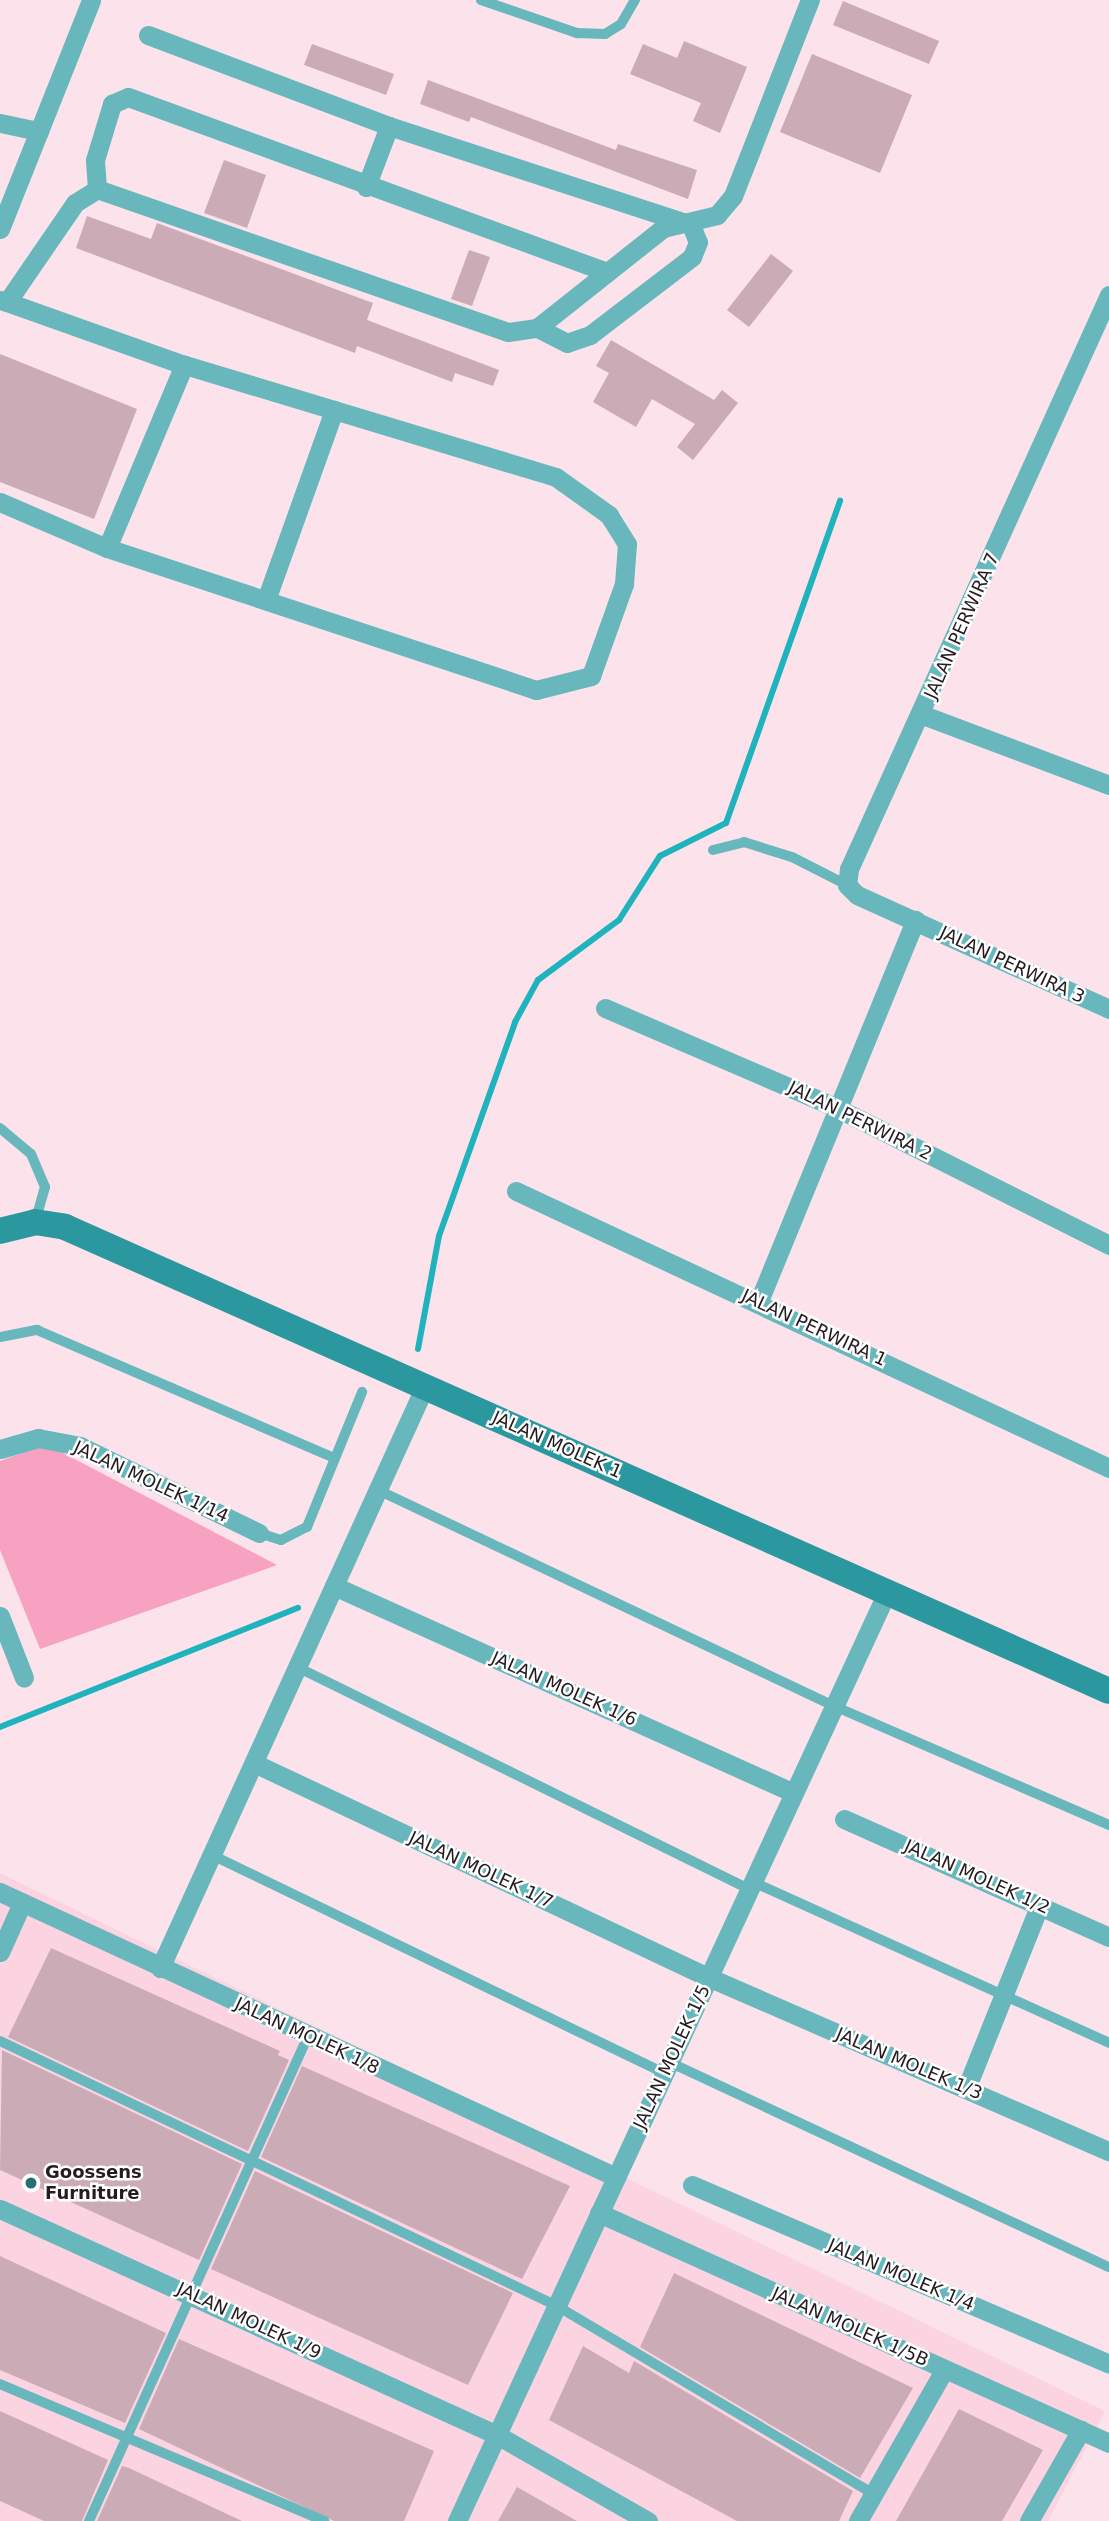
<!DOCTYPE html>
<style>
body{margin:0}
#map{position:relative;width:1109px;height:2521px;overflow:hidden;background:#fce2ea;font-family:"DejaVu Sans",sans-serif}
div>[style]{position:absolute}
.built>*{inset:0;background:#fcd3e1}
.green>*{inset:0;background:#f7a2c1}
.stream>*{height:6px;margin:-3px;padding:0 3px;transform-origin:3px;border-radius:3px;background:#1eb3bd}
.building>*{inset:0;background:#cbacb6}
.lane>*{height:10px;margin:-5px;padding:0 5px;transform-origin:5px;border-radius:5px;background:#67b7bd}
.street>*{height:19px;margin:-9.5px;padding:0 9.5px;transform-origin:9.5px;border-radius:9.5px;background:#67b7bd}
.secondary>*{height:26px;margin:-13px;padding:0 13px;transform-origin:13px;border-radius:13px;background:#2b98a0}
.dots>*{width:19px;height:19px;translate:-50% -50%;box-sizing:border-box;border:4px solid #fff;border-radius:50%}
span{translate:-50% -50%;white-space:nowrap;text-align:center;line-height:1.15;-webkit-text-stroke:5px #fff;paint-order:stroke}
.street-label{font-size:18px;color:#261b1f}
.poi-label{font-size:18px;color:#261b1f;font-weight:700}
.left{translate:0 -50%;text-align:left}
</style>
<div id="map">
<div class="built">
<div style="clip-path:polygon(0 1873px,1105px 2411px,1048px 2521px,0 2521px)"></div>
</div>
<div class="green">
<div style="clip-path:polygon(46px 1444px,277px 1565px,40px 1649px,0 1550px,0 1461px)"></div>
</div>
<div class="stream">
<div style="left:418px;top:1349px;width:115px;rotate:-79.5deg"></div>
<div style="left:439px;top:1236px;width:227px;rotate:-70.4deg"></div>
<div style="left:515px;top:1022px;width:48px;rotate:-61.3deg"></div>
<div style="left:538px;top:980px;width:101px;rotate:-36.5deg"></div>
<div style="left:619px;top:920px;width:76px;rotate:-57.4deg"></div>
<div style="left:660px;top:856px;width:74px;rotate:-26.6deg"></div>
<div style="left:726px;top:823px;width:342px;rotate:-70.5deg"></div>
<div style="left:0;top:1727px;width:321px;rotate:-21.8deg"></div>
</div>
<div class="building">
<div style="clip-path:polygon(843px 1px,939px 41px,929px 64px,833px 25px)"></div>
<div style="clip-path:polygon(684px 41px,747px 67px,720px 133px,693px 121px,701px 103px,630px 74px,643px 44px,677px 58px)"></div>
<div style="clip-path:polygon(312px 44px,394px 74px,386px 95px,304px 65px)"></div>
<div style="clip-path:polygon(812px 54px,912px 95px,880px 173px,780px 132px)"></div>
<div style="clip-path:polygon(428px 80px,616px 150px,618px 144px,697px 170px,688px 199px,471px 117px,469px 122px,420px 104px)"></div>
<div style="clip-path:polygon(224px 160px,266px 175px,247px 228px,204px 213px)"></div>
<div style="clip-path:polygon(87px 216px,151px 239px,157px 223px,373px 303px,367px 320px,499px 370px,493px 386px,455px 373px,452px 382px,357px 346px,355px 353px,76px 248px)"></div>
<div style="clip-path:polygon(469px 250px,490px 257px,472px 306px,451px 299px)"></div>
<div style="clip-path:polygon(771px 254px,793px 271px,749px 327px,727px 310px)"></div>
<div style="clip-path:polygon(611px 340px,714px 400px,722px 390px,738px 403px,693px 460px,677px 447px,695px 424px,652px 399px,636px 427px,593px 402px,609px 373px,596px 366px)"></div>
<div style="clip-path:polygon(0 354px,137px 409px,94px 519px,0 482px)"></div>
<div style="clip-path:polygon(51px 1948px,280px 2051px,278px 2055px,289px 2060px,248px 2151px,8px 2037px)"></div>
<div style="clip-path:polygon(2px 2050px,242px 2164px,199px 2260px,0 2170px)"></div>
<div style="clip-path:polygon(302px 2066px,570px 2186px,522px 2279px,261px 2157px)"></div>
<div style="clip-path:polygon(255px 2171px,513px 2293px,468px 2385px,211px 2269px)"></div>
<div style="clip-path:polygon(0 2256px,166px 2333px,125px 2423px,0 2370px)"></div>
<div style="clip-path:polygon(674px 2273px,913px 2388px,860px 2478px,640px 2347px)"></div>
<div style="clip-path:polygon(179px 2339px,434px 2451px,404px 2521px,334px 2521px,139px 2429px)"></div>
<div style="clip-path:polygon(583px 2346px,629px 2373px,634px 2361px,853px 2491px,839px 2521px,737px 2521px,549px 2420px)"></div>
<div style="clip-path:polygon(959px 2409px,1043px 2450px,1002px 2521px,896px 2521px)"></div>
<div style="clip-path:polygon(0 2411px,108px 2460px,82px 2521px,44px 2521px,0 2501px)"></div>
<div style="clip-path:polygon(122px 2466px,129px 2468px,242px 2521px,97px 2521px)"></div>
<div style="clip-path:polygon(517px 2487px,577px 2521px,498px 2521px)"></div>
</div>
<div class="lane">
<div style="left:481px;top:0;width:102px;rotate:19deg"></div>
<div style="left:577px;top:33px;width:28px;rotate:2deg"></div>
<div style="left:605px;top:34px;width:19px;rotate:-32deg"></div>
<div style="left:621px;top:24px;width:28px;rotate:-60deg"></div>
<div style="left:713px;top:850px;width:32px;rotate:-14deg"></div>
<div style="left:744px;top:842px;width:50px;rotate:17.4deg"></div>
<div style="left:792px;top:857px;width:62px;rotate:27deg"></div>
<div style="left:0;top:1128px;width:40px;rotate:40deg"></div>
<div style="left:31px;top:1154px;width:36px;rotate:67deg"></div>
<div style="left:45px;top:1187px;width:36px;rotate:106deg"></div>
<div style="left:0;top:1337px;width:38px;rotate:-11deg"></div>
<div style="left:37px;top:1330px;width:323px;rotate:23.3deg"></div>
<div style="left:378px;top:1490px;width:505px;rotate:25.35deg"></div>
<div style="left:834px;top:1706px;width:300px;rotate:23.4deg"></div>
<div style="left:259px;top:1533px;width:23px;rotate:18deg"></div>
<div style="left:281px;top:1540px;width:29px;rotate:-27deg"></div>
<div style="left:307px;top:1527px;width:146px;rotate:-67.8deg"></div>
<div style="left:297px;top:1667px;width:504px;rotate:26.16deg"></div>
<div style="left:212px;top:1855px;width:502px;rotate:25.75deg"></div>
<div style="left:753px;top:1882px;width:391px;rotate:24.3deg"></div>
<div style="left:0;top:2041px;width:617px;rotate:25.44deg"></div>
<div style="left:557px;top:2306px;width:368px;rotate:30.7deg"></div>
<div style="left:669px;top:2062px;width:485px;rotate:25deg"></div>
<div style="left:0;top:2384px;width:352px;rotate:22.9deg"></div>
<div style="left:89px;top:2521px;width:532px;rotate:-65.7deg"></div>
</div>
<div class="street">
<div style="left:148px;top:35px;width:258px;rotate:20.7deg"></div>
<div style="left:389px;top:126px;width:318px;rotate:18.1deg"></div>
<div style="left:691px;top:225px;width:18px;rotate:68deg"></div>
<div style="left:698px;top:242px;width:16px;rotate:112deg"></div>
<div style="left:692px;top:257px;width:128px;rotate:142.6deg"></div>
<div style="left:590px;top:335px;width:24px;rotate:161deg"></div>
<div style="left:567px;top:343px;width:34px;rotate:-153deg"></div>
<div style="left:0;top:123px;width:40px;rotate:12deg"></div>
<div style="left:366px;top:187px;width:65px;rotate:-69.3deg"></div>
<div style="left:97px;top:189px;width:29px;rotate:-94deg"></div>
<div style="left:95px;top:160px;width:59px;rotate:-73.1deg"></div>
<div style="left:112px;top:104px;width:17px;rotate:-24deg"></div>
<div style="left:128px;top:97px;width:510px;rotate:20.07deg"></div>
<div style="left:0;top:229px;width:246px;rotate:-68.3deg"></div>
<div style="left:1109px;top:295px;width:630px;rotate:114.37deg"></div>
<div style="left:849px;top:869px;width:16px;rotate:97deg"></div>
<div style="left:847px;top:885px;width:14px;rotate:45deg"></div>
<div style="left:857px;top:895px;width:277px;rotate:24.3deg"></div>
<div style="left:0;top:300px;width:7px;rotate:16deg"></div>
<div style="left:7px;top:302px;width:120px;rotate:-55.5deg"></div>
<div style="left:75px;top:203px;width:26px;rotate:-32deg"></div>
<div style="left:97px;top:189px;width:435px;rotate:19.2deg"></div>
<div style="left:508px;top:332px;width:29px;rotate:-8deg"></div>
<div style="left:537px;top:328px;width:161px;rotate:-38.4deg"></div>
<div style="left:663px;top:228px;width:56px;rotate:-13.5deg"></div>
<div style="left:717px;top:215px;width:25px;rotate:-50deg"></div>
<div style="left:733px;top:196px;width:211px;rotate:-68.6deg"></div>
<div style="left:0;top:502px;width:116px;rotate:23.3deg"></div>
<div style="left:107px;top:548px;width:452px;rotate:18.3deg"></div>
<div style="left:536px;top:690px;width:57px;rotate:-14.3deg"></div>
<div style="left:591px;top:676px;width:98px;rotate:-70.3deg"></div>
<div style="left:624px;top:584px;width:40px;rotate:-85.7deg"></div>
<div style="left:627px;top:544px;width:34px;rotate:-122deg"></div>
<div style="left:609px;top:515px;width:65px;rotate:-144.4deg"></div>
<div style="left:556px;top:477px;width:388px;rotate:-163.2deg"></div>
<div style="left:184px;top:365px;width:188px;rotate:-160.4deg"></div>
<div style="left:107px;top:548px;width:199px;rotate:-67.2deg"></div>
<div style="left:266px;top:600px;width:202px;rotate:-70.3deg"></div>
<div style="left:923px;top:715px;width:199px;rotate:20.6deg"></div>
<div style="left:605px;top:1008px;width:253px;rotate:23.3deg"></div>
<div style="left:837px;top:1108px;width:305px;rotate:26.7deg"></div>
<div style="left:516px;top:1191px;width:655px;rotate:25.04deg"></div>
<div style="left:759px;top:1301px;width:412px;rotate:-67.7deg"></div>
<div style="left:0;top:1449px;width:40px;rotate:-16deg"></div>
<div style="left:38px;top:1438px;width:43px;rotate:10.8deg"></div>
<div style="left:80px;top:1446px;width:199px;rotate:25.9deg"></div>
<div style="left:334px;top:1586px;width:504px;rotate:24.23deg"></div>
<div style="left:0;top:1616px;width:66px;rotate:68.8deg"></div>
<div style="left:254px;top:1763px;width:502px;rotate:25.24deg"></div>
<div style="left:708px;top:1977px;width:437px;rotate:23.5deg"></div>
<div style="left:844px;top:1819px;width:290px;rotate:24deg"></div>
<div style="left:0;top:1892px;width:679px;rotate:24.83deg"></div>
<div style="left:0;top:1952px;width:54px;rotate:-65.8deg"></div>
<div style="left:160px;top:1968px;width:639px;rotate:-65.52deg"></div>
<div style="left:966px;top:2089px;width:199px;rotate:-68.2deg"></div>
<div style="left:692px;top:2185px;width:454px;rotate:23.2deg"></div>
<div style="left:0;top:2209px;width:546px;rotate:24.45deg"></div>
<div style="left:497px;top:2435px;width:174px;rotate:29.7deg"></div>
<div style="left:599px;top:2213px;width:559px;rotate:24.27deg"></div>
<div style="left:457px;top:2521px;width:1024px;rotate:-65.16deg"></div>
<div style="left:858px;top:2521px;width:174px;rotate:-60.3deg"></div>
<div style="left:1029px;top:2521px;width:105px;rotate:-60.3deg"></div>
</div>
<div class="secondary">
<div style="left:0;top:1231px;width:36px;rotate:-14deg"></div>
<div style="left:35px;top:1222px;width:30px;rotate:9deg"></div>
<div style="left:65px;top:1227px;width:1142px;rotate:23.96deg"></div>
</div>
<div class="dots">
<div style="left:31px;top:2183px;background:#256f75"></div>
</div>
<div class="street-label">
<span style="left:962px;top:626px;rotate:-66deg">JALAN PERWIRA 7</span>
<span style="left:1012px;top:965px;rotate:25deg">JALAN PERWIRA 3</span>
<span style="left:860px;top:1121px;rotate:26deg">JALAN PERWIRA 2</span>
<span style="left:814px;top:1328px;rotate:25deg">JALAN PERWIRA 1</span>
<span style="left:557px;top:1445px;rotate:24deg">JALAN MOLEK 1</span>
<span style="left:151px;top:1482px;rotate:25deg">JALAN MOLEK 1/14</span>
<span style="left:564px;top:1689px;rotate:24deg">JALAN MOLEK 1/6</span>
<span style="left:481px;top:1870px;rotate:25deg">JALAN MOLEK 1/7</span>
<span style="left:977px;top:1877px;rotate:24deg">JALAN MOLEK 1/2</span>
<span style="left:307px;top:2036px;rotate:25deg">JALAN MOLEK 1/8</span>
<span style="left:672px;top:2057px;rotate:-65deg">JALAN MOLEK 1/5</span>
<span style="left:909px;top:2064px;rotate:23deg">JALAN MOLEK 1/3</span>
<span style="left:901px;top:2275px;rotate:23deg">JALAN MOLEK 1/4</span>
<span style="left:249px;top:2321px;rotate:25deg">JALAN MOLEK 1/9</span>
<span style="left:850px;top:2327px;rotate:24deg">JALAN MOLEK 1/5B</span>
</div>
<div class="poi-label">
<span class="left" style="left:45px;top:2183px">Goossens<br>Furniture</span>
</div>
</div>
